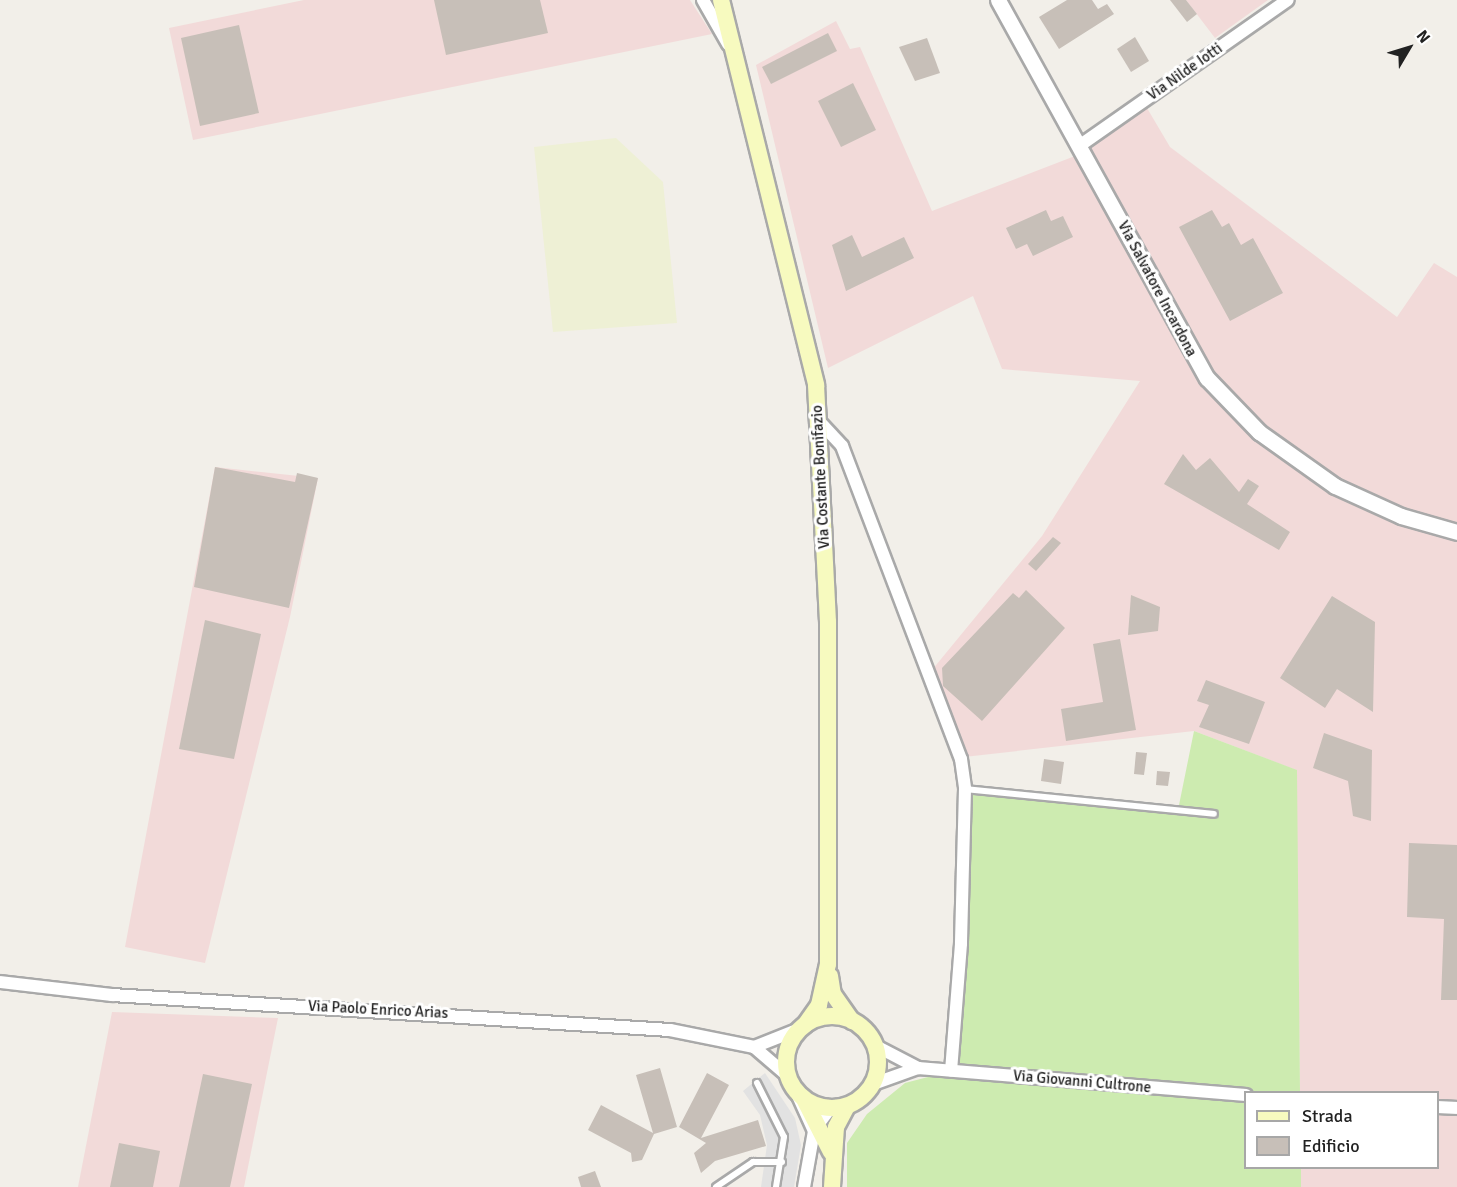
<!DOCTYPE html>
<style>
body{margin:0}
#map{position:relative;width:1457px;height:1187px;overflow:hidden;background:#f2efe9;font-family:Signika,sans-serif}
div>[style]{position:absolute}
.commercial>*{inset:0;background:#f2dad9}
.farmland>*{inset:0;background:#eef0d5}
.grass>*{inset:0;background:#cdebb0}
.parking>*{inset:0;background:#e2e2e2}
.building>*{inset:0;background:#c7bfb8}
.roads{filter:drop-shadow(2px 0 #a9a9a9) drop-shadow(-2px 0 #a9a9a9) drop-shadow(0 2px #a9a9a9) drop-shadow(0 -2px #a9a9a9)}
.service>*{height:6px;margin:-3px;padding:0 3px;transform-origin:3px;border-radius:3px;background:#fff}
.minor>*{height:12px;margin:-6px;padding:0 6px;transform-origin:6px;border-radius:6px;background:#fff}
.tertiary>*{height:15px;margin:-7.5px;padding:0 7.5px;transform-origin:7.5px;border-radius:7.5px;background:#fff}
.secondary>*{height:16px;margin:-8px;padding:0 8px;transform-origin:8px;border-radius:8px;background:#f7fabf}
.secondary>.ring{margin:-8px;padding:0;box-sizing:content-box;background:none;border:16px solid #f7fabf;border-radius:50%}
span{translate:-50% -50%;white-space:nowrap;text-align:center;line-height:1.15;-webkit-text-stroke:6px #fff;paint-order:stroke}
.street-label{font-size:15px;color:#222}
.legend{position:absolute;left:1244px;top:1091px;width:195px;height:78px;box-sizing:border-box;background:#fff;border:2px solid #a7a7a7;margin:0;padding:8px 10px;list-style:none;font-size:18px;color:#222}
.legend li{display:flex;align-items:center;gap:12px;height:30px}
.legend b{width:30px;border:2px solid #a7a7a7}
.north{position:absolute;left:1379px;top:18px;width:60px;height:60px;-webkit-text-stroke:4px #fff;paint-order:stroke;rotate:52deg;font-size:16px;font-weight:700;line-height:24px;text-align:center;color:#222}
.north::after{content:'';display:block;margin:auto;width:21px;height:27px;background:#222;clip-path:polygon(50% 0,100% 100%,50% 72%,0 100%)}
</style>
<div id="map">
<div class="commercial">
<div style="clip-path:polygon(304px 0,690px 0,712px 34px,193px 140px,169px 28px)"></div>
<div style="clip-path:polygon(1186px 0,1268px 0,1215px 38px)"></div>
<div style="clip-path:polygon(836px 21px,850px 49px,860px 47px,932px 211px,1075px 156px,1147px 108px,1170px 147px,1397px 317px,1434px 263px,1457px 277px,1457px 1187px,1301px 1187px,1301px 1168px,1438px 1168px,1438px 1092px,1300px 1092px,1296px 770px,1194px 731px,964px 757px,932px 670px,1042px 536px,1140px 381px,1002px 369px,973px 296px,828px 368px,756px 65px)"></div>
<div style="clip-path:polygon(215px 467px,318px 478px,290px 617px,205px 963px,125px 947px)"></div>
<div style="clip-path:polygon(112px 1012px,278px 1018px,244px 1187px,78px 1187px)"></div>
</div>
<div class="farmland">
<div style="clip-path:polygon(616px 138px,663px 182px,677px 323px,553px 332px,534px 147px)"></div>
</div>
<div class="grass">
<div style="clip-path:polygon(1194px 731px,1297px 770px,1300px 1092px,1246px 1092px,1246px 1168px,1301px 1168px,1301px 1187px,847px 1187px,847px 1143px,867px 1114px,905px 1083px,951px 1071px,965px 789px,1178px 810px)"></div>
</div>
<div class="parking">
<div style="clip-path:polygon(765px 1073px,795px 1118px,801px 1145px,794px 1187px,761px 1187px,767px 1145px,760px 1115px,743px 1091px)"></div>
</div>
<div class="building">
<div style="clip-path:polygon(434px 0,540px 0,548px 33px,446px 55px)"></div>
<div style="clip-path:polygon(1067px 0,1092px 0,1098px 9px,1107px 4px,1114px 14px,1059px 49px,1039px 17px)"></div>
<div style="clip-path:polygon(1170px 0,1186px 0,1197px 14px,1187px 22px)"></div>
<div style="clip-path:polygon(239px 25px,259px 113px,200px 126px,181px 38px)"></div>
<div style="clip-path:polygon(828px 33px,837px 51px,771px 84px,762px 67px)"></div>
<div style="clip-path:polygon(1135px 37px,1149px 61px,1131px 72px,1117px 49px)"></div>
<div style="clip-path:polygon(927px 38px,940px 73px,915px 81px,899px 47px)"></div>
<div style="clip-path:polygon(853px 83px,876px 130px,841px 147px,818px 101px)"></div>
<div style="clip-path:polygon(1046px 210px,1051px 221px,1063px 216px,1073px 237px,1033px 256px,1027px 244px,1016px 249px,1006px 228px)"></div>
<div style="clip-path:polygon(1212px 210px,1222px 227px,1229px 223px,1241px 245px,1253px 238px,1283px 293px,1230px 321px,1179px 227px)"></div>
<div style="clip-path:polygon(852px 235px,862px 257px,904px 237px,914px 258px,846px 291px,832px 245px)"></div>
<div style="clip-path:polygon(1183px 454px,1196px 470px,1210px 458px,1239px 492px,1248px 479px,1259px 486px,1247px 504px,1290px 532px,1279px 550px,1164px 484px)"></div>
<div style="clip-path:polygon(215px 467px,295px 482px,297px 473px,318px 478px,289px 608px,194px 587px)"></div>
<div style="clip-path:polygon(1053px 537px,1061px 543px,1036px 571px,1028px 564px)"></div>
<div style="clip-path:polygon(1026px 590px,1065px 628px,982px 721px,943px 686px,942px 668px,1013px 593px,1019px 598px)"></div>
<div style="clip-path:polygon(1131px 595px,1160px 607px,1158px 631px,1128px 635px)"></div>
<div style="clip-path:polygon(1332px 596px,1375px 622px,1373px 712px,1337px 689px,1325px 708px,1280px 678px)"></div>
<div style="clip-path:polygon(205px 620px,261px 634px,234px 759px,179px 749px)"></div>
<div style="clip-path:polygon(1120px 639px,1136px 730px,1066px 741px,1061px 709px,1103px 702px,1093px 644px)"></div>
<div style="clip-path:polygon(1206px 680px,1265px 702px,1249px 744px,1199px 727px,1209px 705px,1197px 701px)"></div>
<div style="clip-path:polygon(1324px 733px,1372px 750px,1371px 821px,1353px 816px,1348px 781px,1313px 768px)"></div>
<div style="clip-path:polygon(1136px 752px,1147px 753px,1144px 775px,1134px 774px)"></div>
<div style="clip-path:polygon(1044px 759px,1064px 762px,1061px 784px,1041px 781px)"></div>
<div style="clip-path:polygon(1157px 771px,1170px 772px,1168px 786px,1156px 785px)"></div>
<div style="clip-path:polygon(1409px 843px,1457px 845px,1457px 1000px,1441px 1000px,1444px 919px,1407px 917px)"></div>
<div style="clip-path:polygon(660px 1068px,677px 1127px,654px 1134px,642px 1160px,632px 1162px,631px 1153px,588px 1130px,601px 1105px,653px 1133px,636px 1075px)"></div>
<div style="clip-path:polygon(707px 1073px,729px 1085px,701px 1138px,758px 1120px,766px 1146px,715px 1161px,701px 1173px,694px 1153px,706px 1143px,679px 1127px)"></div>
<div style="clip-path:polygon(203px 1074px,252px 1084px,230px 1187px,179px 1187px)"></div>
<div style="clip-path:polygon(119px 1143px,160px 1151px,153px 1187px,110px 1187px)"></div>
<div style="clip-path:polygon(595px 1171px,601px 1187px,581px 1187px,578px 1177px)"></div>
</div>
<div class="roads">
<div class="service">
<div style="left:965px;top:789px;width:250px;rotate:5.7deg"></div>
<div style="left:757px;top:1083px;width:60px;rotate:63.4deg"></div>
<div style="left:784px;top:1137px;width:51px;rotate:99.1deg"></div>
<div style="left:716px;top:1187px;width:45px;rotate:-34deg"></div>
<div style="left:753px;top:1162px;width:29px"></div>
</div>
<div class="minor">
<div style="left:703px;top:0;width:51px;rotate:60.4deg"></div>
<div style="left:1082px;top:144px;width:251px;rotate:-35deg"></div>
<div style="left:818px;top:420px;width:35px;rotate:47deg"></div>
<div style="left:842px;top:446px;width:335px;rotate:69.2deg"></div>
<div style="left:961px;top:759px;width:30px;rotate:82deg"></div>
<div style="left:965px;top:789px;width:155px;rotate:91.5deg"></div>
<div style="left:961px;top:944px;width:127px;rotate:94.5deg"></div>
<div style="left:0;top:982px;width:113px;rotate:6.6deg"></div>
<div style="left:112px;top:995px;width:559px;rotate:3.59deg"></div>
<div style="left:670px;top:1030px;width:86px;rotate:11.4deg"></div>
<div style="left:754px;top:1047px;width:46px;rotate:40.6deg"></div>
<div style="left:874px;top:1045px;width:50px;rotate:27.6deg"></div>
<div style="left:918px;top:1068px;width:329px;rotate:4.7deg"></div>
<div style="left:754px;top:1047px;width:52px;rotate:-21.6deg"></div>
<div style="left:873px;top:1084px;width:48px;rotate:-19.6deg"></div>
<div style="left:795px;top:1089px;width:46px;rotate:65.7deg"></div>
<div style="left:814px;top:1131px;width:57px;rotate:100.1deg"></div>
<div style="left:1438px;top:1107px;width:19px;rotate:3deg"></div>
<div style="left:814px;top:1130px;width:26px;rotate:-53deg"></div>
</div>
<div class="tertiary">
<div style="left:998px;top:0;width:432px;rotate:61.1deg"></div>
<div style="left:1207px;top:378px;width:75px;rotate:46.1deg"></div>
<div style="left:1259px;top:432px;width:93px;rotate:35.4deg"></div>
<div style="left:1335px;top:486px;width:72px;rotate:24.4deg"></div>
<div style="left:1401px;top:516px;width:58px;rotate:15.9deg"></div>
</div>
<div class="secondary">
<div style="left:721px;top:0;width:397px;rotate:76.1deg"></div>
<div style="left:816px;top:385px;width:237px;rotate:87.1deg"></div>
<div style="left:828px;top:622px;width:342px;rotate:90deg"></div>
<div style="left:828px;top:964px;width:42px;rotate:102.4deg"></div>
<div style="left:819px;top:1005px;width:24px;rotate:125deg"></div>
<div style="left:830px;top:976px;width:18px;rotate:81deg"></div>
<div style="left:833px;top:994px;width:33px;rotate:55deg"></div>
<div class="ring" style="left:786px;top:1016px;width:76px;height:76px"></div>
<div style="left:805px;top:1101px;width:57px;rotate:63deg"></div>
<div style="left:832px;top:1187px;width:60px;rotate:-86.2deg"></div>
<div style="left:836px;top:1127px;width:24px;rotate:-62deg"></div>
</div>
</div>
<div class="street-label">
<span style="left:1185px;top:72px;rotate:-35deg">Via Nilde Iotti</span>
<span style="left:1157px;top:289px;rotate:62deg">Via Salvatore Incardona</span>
<span style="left:821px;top:477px;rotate:-93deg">Via Costante Bonifazio</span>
<span style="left:378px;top:1010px;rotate:3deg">Via Paolo Enrico Arias</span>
<span style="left:1082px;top:1082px;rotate:5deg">Via Giovanni Cultrone</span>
</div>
<ul class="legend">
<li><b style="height:8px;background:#f7fabf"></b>Strada</li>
<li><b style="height:16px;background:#c7bfb8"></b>Edificio</li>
</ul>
<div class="north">N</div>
</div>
